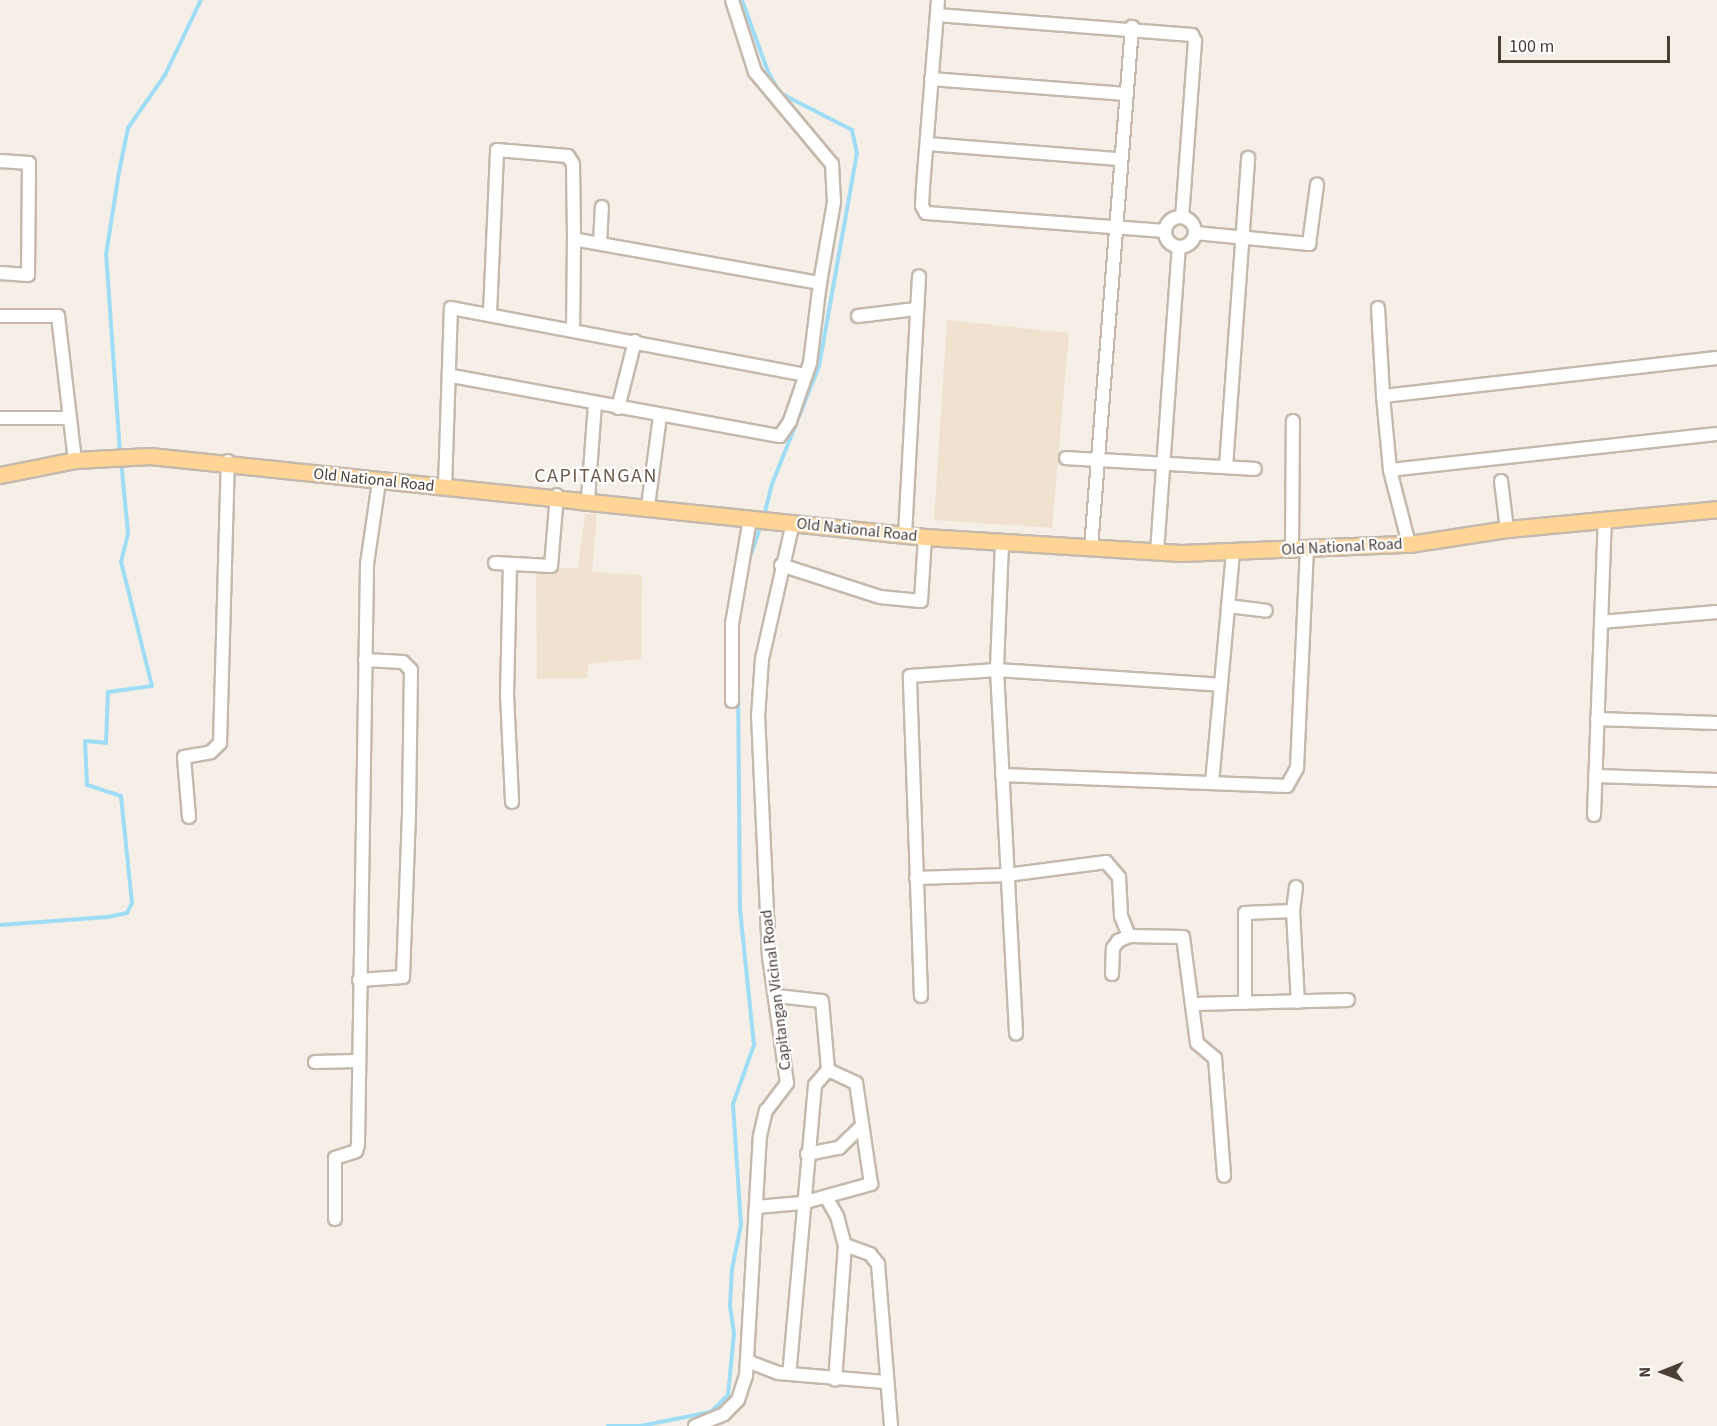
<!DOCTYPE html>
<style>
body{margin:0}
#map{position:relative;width:1717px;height:1426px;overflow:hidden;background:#f5efe7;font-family:"Source Sans 3",sans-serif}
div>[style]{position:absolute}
.education>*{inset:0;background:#efe3d0}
.stream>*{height:4px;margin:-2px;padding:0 2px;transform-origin:2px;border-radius:2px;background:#9fddf7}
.roads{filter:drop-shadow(2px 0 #c4b9ac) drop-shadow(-2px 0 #c4b9ac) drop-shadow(0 2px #c4b9ac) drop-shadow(0 -2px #c4b9ac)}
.minor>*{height:12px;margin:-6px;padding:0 6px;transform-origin:6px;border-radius:6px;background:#fff}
.minor>.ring{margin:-6px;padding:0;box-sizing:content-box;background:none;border:12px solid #fff;border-radius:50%}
.major>*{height:15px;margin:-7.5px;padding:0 7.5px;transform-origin:7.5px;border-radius:7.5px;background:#ffd596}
span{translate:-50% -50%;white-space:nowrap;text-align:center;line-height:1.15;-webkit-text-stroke:4.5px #fff;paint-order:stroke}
.street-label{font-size:16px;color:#493f35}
.quarter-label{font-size:20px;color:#6d5b4c;letter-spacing:1.5px}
.north{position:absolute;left:1633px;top:1342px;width:60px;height:60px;-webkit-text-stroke:4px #fff;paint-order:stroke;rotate:269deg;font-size:16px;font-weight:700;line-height:24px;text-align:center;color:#493f35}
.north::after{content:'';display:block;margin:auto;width:21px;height:27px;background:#493f35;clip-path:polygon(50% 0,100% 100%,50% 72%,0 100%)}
.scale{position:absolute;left:1498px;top:36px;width:172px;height:27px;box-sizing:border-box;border:3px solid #493f35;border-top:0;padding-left:8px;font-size:18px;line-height:21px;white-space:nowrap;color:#493f35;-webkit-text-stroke:4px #fff;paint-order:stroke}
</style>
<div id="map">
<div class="education">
<div style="clip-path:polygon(947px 320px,1069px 333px,1052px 528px,934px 520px)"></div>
<div style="clip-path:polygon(585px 514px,597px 514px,592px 572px,642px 575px,641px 659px,588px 664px,587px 678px,537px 679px,536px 569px,578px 568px)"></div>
</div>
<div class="stream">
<div style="left:742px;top:0;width:77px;rotate:70.1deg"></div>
<div style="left:768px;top:72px;width:24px;rotate:60deg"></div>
<div style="left:780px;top:93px;width:81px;rotate:27.2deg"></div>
<div style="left:852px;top:130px;width:24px;rotate:78deg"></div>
<div style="left:857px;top:153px;width:216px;rotate:100.1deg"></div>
<div style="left:819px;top:366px;width:127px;rotate:111.7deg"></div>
<div style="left:772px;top:484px;width:32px;rotate:104deg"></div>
<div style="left:120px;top:453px;width:198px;rotate:-94deg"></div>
<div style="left:106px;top:255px;width:84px;rotate:-81.1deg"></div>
<div style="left:119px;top:172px;width:45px;rotate:-78.4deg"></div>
<div style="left:128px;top:128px;width:65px;rotate:-55.1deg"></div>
<div style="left:165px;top:75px;width:83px;rotate:-64.4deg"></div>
<div style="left:748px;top:563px;width:40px;rotate:-71.1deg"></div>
<div style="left:0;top:925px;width:108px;rotate:-4.2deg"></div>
<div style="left:108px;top:917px;width:19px;rotate:-12deg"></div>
<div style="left:127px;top:913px;width:11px;rotate:-63deg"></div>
<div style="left:132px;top:903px;width:108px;rotate:-95.9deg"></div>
<div style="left:121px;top:796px;width:36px;rotate:-162deg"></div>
<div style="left:87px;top:785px;width:44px;rotate:-92.6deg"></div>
<div style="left:85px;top:741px;width:21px;rotate:5deg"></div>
<div style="left:106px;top:743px;width:51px;rotate:-87.8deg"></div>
<div style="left:108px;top:692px;width:44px;rotate:-7.8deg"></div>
<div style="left:152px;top:686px;width:128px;rotate:-104deg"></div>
<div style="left:121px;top:562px;width:30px;rotate:-76deg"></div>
<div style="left:128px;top:533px;width:73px;rotate:-95.5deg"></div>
<div style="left:608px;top:1426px;width:32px"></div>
<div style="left:640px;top:1426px;width:72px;rotate:-11.2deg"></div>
<div style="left:711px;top:1412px;width:24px;rotate:-45deg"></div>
<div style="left:728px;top:1395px;width:61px;rotate:-84.4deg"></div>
<div style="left:734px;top:1334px;width:28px;rotate:-98deg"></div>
<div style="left:730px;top:1306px;width:37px;rotate:-87deg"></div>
<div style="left:732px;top:1269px;width:45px;rotate:-78.4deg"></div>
<div style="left:741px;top:1225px;width:121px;rotate:-93.8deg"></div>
<div style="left:733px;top:1104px;width:63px;rotate:-70.4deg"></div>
<div style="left:754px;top:1045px;width:137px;rotate:-95.9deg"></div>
<div style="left:740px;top:909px;width:220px;rotate:-90.5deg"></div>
</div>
<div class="roads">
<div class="minor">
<div style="left:732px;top:0;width:76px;rotate:72.3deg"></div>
<div style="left:755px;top:72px;width:120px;rotate:50.1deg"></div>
<div style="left:832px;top:164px;width:38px;rotate:87deg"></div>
<div style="left:834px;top:202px;width:82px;rotate:99.8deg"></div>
<div style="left:938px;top:0;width:188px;rotate:94.6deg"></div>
<div style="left:923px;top:187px;width:19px;rotate:93deg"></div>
<div style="left:922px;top:206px;width:8px;rotate:60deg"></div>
<div style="left:926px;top:213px;width:240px;rotate:4.3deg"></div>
<div style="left:937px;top:15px;width:256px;rotate:4.5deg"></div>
<div style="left:1192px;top:35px;width:7px;rotate:63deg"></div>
<div style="left:1195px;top:41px;width:176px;rotate:94.2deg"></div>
<div style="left:931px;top:79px;width:196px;rotate:4.4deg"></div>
<div style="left:927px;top:144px;width:193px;rotate:4.5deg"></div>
<div style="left:0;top:161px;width:29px;rotate:4deg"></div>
<div style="left:29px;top:163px;width:112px;rotate:90.5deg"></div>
<div style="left:28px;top:275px;width:28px;rotate:-176deg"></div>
<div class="ring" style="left:1165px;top:217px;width:18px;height:18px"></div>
<div style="left:1195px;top:233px;width:115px;rotate:5.5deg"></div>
<div style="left:1309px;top:244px;width:60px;rotate:-82.3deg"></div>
<div style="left:600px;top:243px;width:36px;rotate:-87deg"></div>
<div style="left:1378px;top:308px;width:88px;rotate:86.7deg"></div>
<div style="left:490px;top:313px;width:163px;rotate:-87.5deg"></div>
<div style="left:497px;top:150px;width:71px;rotate:4.8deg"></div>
<div style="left:568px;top:156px;width:9px;rotate:58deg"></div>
<div style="left:573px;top:164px;width:75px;rotate:89.2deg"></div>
<div style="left:0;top:316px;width:58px"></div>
<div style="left:58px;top:316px;width:145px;rotate:83.3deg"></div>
<div style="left:858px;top:316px;width:58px;rotate:-6.9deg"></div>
<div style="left:452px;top:376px;width:333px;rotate:10.4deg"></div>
<div style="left:780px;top:436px;width:18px;rotate:-56deg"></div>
<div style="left:790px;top:421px;width:61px;rotate:-71deg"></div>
<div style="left:810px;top:363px;width:81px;rotate:-82.9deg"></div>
<div style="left:820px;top:283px;width:250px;rotate:-169.9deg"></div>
<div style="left:574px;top:239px;width:89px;rotate:90.6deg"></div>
<div style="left:618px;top:408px;width:69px;rotate:-75.8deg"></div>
<div style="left:0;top:418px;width:68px"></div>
<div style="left:1066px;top:458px;width:189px;rotate:3.3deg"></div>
<div style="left:1226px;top:467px;width:310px;rotate:-85.9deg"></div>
<div style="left:1390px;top:470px;width:329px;rotate:-6.3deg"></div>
<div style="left:1501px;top:481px;width:48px;rotate:82.9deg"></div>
<div style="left:445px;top:487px;width:179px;rotate:-88.1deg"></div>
<div style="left:451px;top:308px;width:361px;rotate:10.7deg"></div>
<div style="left:588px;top:499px;width:95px;rotate:-85.8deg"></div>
<div style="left:648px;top:506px;width:91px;rotate:-82.4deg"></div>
<div style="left:905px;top:535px;width:259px;rotate:-86.9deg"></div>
<div style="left:1002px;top:543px;width:127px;rotate:92.3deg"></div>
<div style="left:997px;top:670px;width:364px;rotate:87deg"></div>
<div style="left:1409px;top:544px;width:76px;rotate:-104.4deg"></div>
<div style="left:1390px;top:470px;width:74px;rotate:-95.4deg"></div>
<div style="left:1383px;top:396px;width:336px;rotate:-6.5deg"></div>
<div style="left:1091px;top:548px;width:523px;rotate:-85.5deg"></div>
<div style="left:1292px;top:551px;width:130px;rotate:-89.6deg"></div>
<div style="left:1157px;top:552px;width:306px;rotate:-85.9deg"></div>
<div style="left:495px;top:563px;width:56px;rotate:3.1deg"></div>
<div style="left:551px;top:566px;width:71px;rotate:-85.2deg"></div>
<div style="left:510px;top:564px;width:130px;rotate:91.3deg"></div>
<div style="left:507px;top:694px;width:108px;rotate:87.3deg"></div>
<div style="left:781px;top:565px;width:104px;rotate:17.9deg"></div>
<div style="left:880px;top:597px;width:41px;rotate:5.6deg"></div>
<div style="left:921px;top:601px;width:64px;rotate:-86.4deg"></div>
<div style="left:1228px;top:606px;width:38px;rotate:7deg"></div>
<div style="left:1601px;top:622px;width:116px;rotate:-4.9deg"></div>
<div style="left:732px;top:701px;width:77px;rotate:-90deg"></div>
<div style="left:732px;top:624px;width:107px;rotate:-80.3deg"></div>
<div style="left:1597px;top:719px;width:120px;rotate:1.9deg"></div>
<div style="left:1002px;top:775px;width:285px;rotate:2.2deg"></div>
<div style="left:1287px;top:786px;width:21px;rotate:-61deg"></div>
<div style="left:1297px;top:768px;width:218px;rotate:-87.4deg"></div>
<div style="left:1595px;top:776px;width:122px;rotate:1.9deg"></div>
<div style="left:1212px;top:783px;width:231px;rotate:-84.8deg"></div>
<div style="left:1594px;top:815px;width:295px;rotate:-87.9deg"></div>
<div style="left:189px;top:817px;width:60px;rotate:-94.8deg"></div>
<div style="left:184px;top:757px;width:27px;rotate:-10deg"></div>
<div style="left:211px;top:752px;width:13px;rotate:-45deg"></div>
<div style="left:220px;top:743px;width:282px;rotate:-88.4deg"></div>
<div style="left:916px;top:878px;width:91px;rotate:-1.9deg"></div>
<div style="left:1007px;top:875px;width:100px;rotate:-7.5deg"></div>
<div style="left:1106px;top:862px;width:20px;rotate:49deg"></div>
<div style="left:1119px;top:877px;width:39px;rotate:87deg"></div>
<div style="left:1121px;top:916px;width:22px;rotate:68deg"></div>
<div style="left:1129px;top:936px;width:54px;rotate:1.1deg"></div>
<div style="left:1183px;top:937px;width:107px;rotate:82.5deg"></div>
<div style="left:1197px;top:1043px;width:23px;rotate:40deg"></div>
<div style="left:1215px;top:1058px;width:118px;rotate:85.6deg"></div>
<div style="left:1296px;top:887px;width:24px;rotate:97deg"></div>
<div style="left:1293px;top:911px;width:91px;rotate:86.9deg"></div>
<div style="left:1112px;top:974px;width:26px;rotate:-88deg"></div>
<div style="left:1113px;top:948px;width:9px;rotate:-54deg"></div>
<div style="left:1118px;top:941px;width:12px;rotate:-24deg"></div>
<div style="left:359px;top:980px;width:44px;rotate:-3.9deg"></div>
<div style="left:403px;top:977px;width:164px;rotate:-87.9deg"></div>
<div style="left:409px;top:813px;width:143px;rotate:-89.2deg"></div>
<div style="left:411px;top:670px;width:11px;rotate:-135deg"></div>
<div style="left:403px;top:662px;width:38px;rotate:-177deg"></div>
<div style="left:777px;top:996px;width:45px;rotate:6.3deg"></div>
<div style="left:822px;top:1001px;width:69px;rotate:85deg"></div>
<div style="left:828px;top:1070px;width:20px;rotate:131deg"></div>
<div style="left:815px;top:1085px;width:290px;rotate:95.1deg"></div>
<div style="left:921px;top:996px;width:320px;rotate:-92deg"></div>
<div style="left:910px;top:676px;width:87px;rotate:-3.9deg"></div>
<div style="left:997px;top:670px;width:224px;rotate:3.8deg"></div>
<div style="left:1245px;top:1003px;width:90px;rotate:-90deg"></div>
<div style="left:1245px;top:913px;width:48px;rotate:-2.4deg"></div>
<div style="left:1194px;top:1004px;width:154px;rotate:-1.5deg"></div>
<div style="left:315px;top:1062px;width:43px;rotate:-1.3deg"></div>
<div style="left:807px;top:1154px;width:33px;rotate:-11deg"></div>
<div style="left:839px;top:1148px;width:32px;rotate:-44deg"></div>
<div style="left:826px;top:1197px;width:22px;rotate:60deg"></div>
<div style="left:837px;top:1216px;width:30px;rotate:75deg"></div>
<div style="left:845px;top:1245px;width:135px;rotate:94.2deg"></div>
<div style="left:756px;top:1207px;width:46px;rotate:-5deg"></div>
<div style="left:802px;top:1203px;width:72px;rotate:-15.4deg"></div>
<div style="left:871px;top:1184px;width:102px;rotate:-98.4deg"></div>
<div style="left:856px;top:1083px;width:31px;rotate:-155deg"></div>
<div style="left:335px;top:1219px;width:61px;rotate:-90deg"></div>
<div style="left:335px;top:1158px;width:22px;rotate:-18deg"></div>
<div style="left:356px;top:1151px;width:6px;rotate:-72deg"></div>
<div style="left:358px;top:1145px;width:581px;rotate:-89.11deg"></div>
<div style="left:367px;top:564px;width:83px;rotate:-81.7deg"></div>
<div style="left:845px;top:1245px;width:27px;rotate:20deg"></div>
<div style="left:870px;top:1254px;width:13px;rotate:51deg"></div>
<div style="left:878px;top:1264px;width:163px;rotate:85.4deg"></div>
<div style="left:747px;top:1361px;width:33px;rotate:21deg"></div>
<div style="left:778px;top:1373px;width:107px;rotate:4.8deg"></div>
<div style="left:695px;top:1426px;width:31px;rotate:-22deg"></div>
<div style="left:724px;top:1414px;width:20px;rotate:-45deg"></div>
<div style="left:738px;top:1400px;width:25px;rotate:-72deg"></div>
<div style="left:746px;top:1376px;width:240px;rotate:-86.7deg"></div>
<div style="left:760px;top:1136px;width:26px;rotate:-77deg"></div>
<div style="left:766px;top:1111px;width:35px;rotate:-53deg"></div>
<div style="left:787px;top:1083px;width:127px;rotate:-98.1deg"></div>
<div style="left:769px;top:957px;width:240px;rotate:-92.6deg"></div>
<div style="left:758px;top:717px;width:58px;rotate:-86.1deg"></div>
<div style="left:762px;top:659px;width:139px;rotate:-77.2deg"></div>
</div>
<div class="major">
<div style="left:0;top:475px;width:76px;rotate:-11.3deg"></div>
<div style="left:75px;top:460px;width:75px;rotate:-3.1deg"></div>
<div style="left:150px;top:456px;width:779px;rotate:5.97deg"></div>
<div style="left:925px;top:537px;width:256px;rotate:3.6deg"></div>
<div style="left:1181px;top:553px;width:228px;rotate:-2.3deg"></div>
<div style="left:1409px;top:544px;width:99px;rotate:-8.7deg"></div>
<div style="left:1507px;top:529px;width:211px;rotate:-5.4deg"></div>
</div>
</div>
<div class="street-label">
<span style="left:374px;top:480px;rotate:6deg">Old National Road</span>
<span style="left:857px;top:530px;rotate:6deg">Old National Road</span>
<span style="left:1342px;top:547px;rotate:-3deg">Old National Road</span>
<span style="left:776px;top:990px;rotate:-97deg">Capitangan Vicinal Road</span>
</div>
<div class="quarter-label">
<span style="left:596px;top:476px">CAPITANGAN</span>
</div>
<div class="north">N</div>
<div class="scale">100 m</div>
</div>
